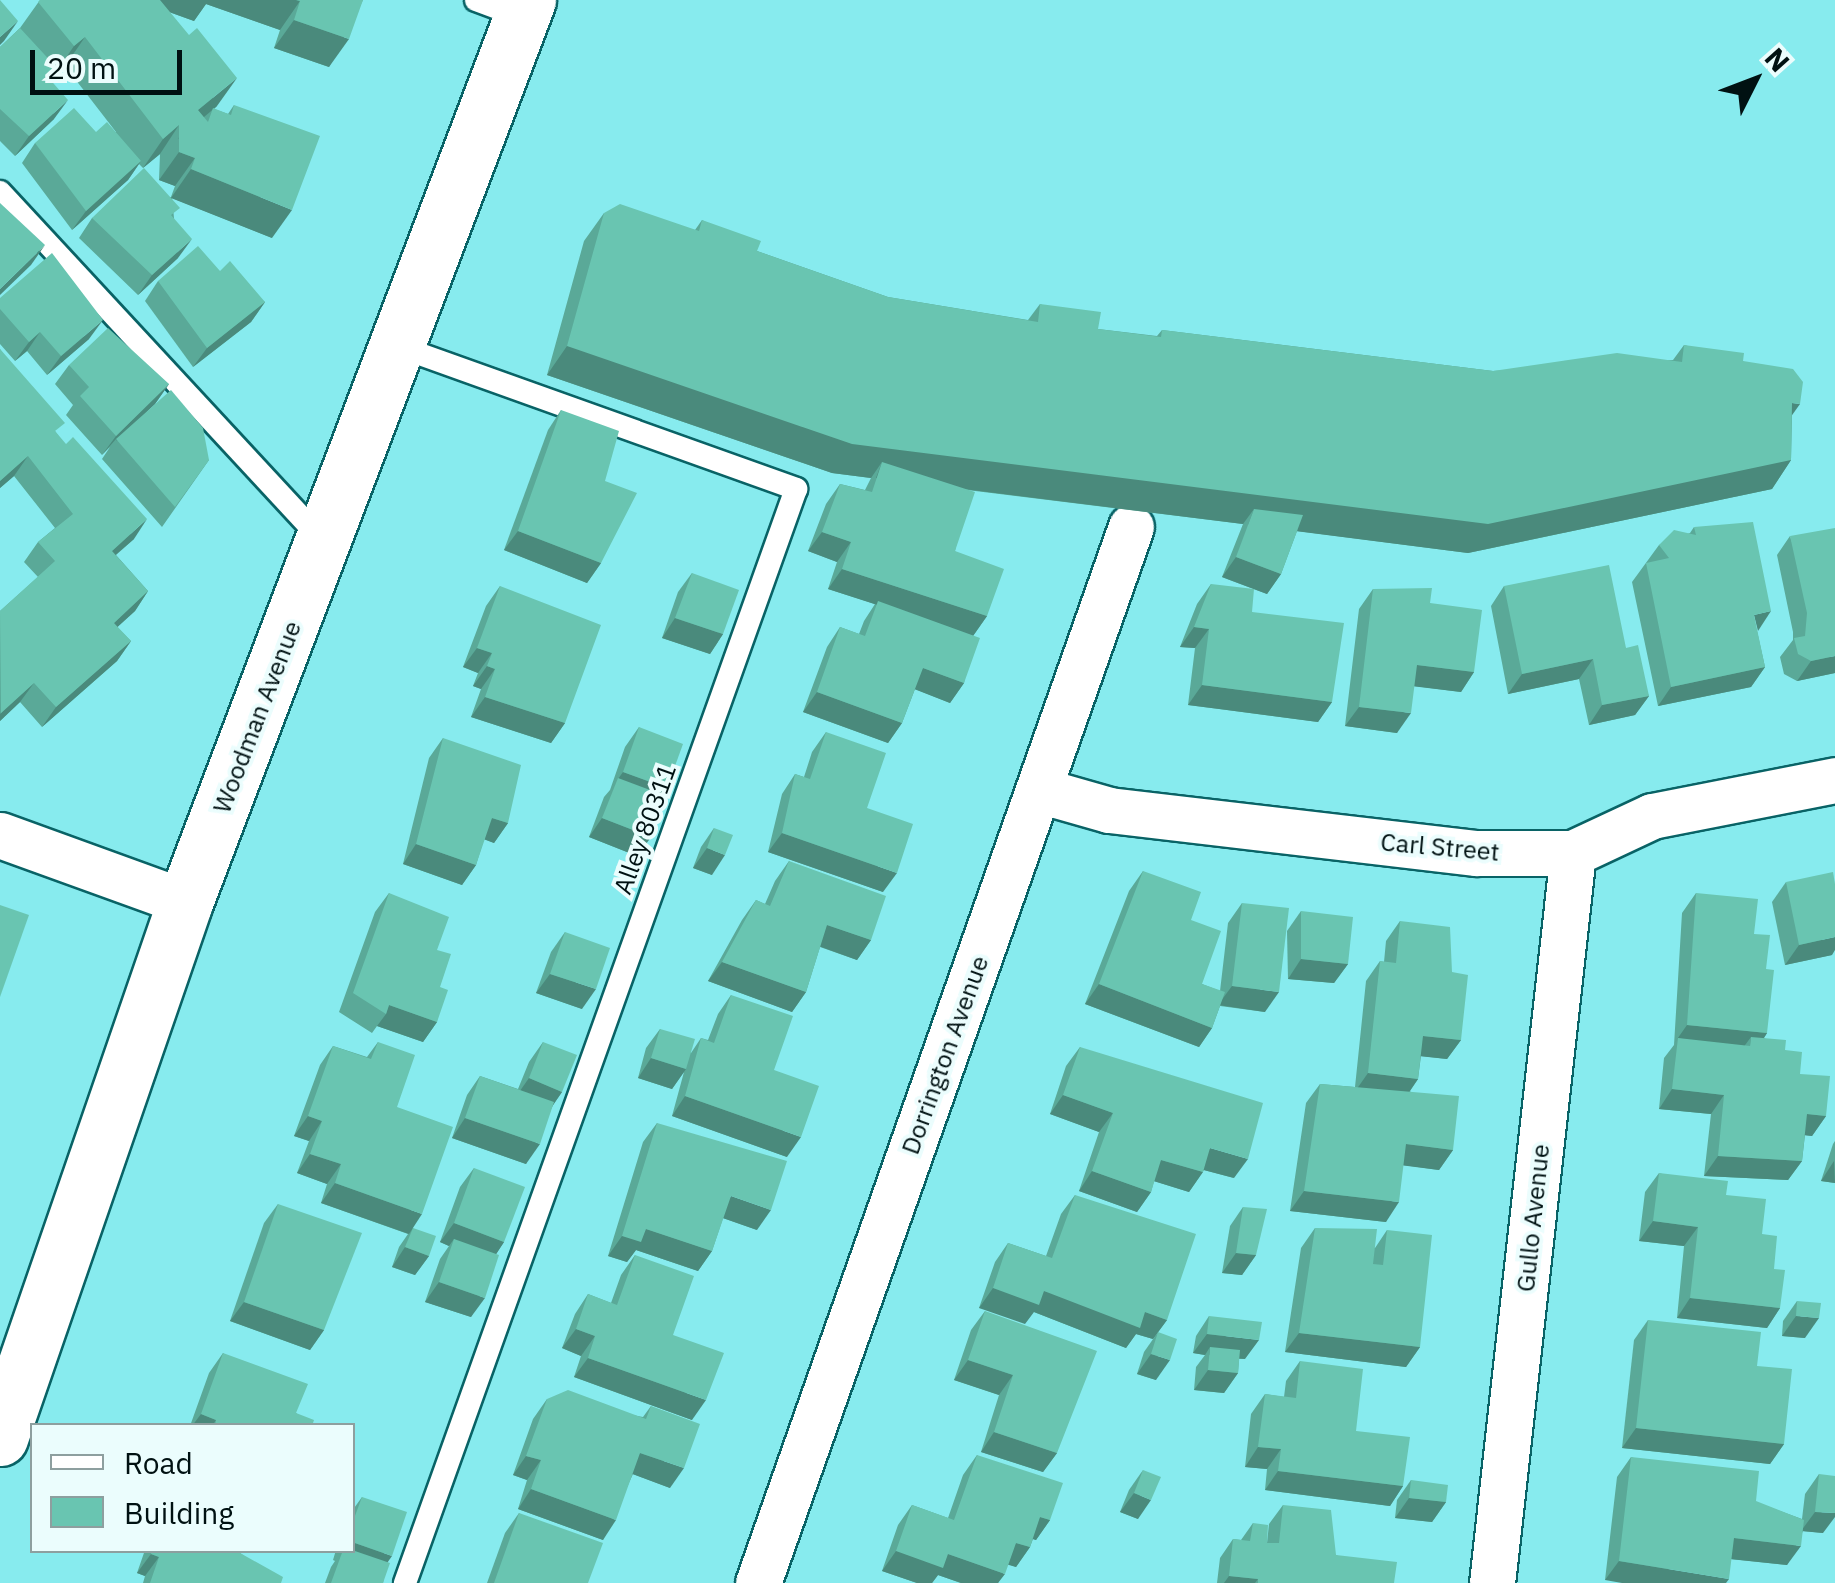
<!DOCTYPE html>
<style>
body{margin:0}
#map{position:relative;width:1835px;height:1583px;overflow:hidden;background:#87ebee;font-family:"IBM Plex Sans",sans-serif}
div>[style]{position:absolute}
.roads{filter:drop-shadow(2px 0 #096366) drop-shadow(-2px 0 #096366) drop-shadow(0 2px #096366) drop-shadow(0 -2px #096366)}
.lane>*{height:22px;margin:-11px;padding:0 11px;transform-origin:11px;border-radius:11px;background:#fff}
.street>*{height:45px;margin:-22.5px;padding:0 22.5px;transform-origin:22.5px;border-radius:22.5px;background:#fff}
.primary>*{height:55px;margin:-27.5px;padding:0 27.5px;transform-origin:27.5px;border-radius:27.5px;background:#fff}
.wall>*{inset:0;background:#5aa998}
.shaded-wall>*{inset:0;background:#4a8a7c}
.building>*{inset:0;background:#69c5b1}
span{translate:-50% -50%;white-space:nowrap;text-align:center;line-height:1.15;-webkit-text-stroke:8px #ebfdfd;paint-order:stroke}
.street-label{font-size:25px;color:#001112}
.legend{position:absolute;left:30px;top:1423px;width:325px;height:130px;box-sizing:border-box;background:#ebfdfd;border:2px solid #8d9f9f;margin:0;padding:12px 18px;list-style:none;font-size:30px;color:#001112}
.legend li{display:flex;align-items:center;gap:20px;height:50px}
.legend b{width:50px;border:2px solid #8d9f9f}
.north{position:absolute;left:1705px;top:30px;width:100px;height:100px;-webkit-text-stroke:8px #ebfdfd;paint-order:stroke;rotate:48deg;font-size:28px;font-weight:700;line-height:40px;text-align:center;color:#001112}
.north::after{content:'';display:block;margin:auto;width:35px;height:45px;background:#001112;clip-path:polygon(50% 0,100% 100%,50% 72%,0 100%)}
.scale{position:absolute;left:30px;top:50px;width:152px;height:45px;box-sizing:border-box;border:5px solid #001112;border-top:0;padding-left:12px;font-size:30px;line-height:35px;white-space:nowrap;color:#001112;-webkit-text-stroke:8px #ebfdfd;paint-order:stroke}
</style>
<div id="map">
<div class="roads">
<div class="lane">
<div style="left:476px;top:0;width:49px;rotate:20.3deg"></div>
<div style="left:0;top:192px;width:477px;rotate:47.2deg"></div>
<div style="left:400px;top:347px;width:421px;rotate:19.7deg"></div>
<div style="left:796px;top:489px;width:1162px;rotate:109.67deg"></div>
</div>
<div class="street">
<div style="left:1039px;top:790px;width:73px;rotate:15.9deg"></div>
<div style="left:1109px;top:810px;width:370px;rotate:6.7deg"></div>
<div style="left:1476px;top:853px;width:97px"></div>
<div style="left:1573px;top:853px;width:87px;rotate:-25.1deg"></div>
<div style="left:1652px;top:816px;width:187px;rotate:-11.1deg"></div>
<div style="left:0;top:835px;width:197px;rotate:19.9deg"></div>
<div style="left:758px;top:1583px;width:1120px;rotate:-70.55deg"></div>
<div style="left:1492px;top:1583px;width:734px;rotate:-83.67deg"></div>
</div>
<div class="primary">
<div style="left:0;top:1438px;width:567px;rotate:-70.96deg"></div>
<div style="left:185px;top:902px;width:965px;rotate:-69.18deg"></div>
</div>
</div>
<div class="wall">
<div style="clip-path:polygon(40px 0,363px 0,329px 67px,274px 48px,280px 30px,206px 4px,194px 21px,169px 12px,217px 106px,214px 109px,228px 114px,234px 105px,272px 238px,172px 198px,178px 258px,138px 295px,79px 238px,92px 218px,171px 197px,175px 186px,159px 180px,160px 154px,143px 168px,139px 164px,128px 180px,72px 230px,22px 163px,35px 143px,96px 132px,116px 132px,65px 66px,54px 75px,53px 73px,49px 78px,54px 119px,15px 156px,0 141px,0 47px,20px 28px)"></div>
<div style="clip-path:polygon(604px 213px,695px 230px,702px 220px,757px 251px,888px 297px,1028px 320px,1040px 304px,1098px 329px,1157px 336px,1162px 330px,1493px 371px,1673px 360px,1684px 345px,1743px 361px,1792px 416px,1791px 460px,1772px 489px,1468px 553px,1297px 531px,1281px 574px,1267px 594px,1222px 577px,1243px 524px,966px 490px,955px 551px,987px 616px,973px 636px,964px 683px,950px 703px,915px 689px,902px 723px,888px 743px,803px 712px,827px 647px,840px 627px,859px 634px,864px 621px,875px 604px,828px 589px,837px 562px,808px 551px,826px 504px,840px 484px,865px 490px,871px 478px,832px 473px,547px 375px,584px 241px)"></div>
<div style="clip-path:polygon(220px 271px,265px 302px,251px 322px,193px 367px,145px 301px,158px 281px)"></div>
<div style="clip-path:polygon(0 298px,89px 339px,47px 375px,27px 351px,15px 361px,0 344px)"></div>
<div style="clip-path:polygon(0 349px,57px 434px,134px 539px,116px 555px,148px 591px,135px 611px,117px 627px,131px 641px,117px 661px,42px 727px,20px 702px,0 721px,0 611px,38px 577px,24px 562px,38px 542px,55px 528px,14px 476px,0 488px)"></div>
<div style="clip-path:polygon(69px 365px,169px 384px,155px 404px,143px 415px,209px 460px,162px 527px,102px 459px,110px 447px,102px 455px,66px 415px,73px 405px,55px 384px)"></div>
<div style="clip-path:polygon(561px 410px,605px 481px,601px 563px,587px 583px,504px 550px,548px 430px)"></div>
<div style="clip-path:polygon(1694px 527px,1757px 631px,1765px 667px,1751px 687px,1658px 706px,1632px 582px,1659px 545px,1690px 533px)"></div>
<div style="clip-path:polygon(1790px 536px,1835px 673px,1797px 681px,1784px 674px,1780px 657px,1793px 640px,1793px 632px,1777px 555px)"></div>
<div style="clip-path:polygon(692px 573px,723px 634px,710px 654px,662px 638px,678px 592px)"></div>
<div style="clip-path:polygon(1211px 584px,1252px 612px,1332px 702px,1318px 722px,1188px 705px,1195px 648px,1180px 647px,1197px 604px)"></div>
<div style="clip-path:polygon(500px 586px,565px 723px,551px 743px,471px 717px,481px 689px,473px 686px,478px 673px,463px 667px,486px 606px)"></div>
<div style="clip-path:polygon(1504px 586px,1626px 648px,1649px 696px,1635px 715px,1589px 725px,1579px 679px,1508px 694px,1491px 606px)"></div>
<div style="clip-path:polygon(1373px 589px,1430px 603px,1474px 672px,1461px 692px,1414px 686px,1397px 733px,1345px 726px,1359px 609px)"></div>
<div style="clip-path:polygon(639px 727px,667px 788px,662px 794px,651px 837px,637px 856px,589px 837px,604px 797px,610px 790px,625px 747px)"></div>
<div style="clip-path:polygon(826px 732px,867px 808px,883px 892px,768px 852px,782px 794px,795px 774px,804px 777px,812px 752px)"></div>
<div style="clip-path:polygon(443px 738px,508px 823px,494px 843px,484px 839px,476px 865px,462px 885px,403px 864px,429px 758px)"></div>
<div style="clip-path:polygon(714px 828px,712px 875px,693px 868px,701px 847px)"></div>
<div style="clip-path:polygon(789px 861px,871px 940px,857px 960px,820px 947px,806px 992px,792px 1012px,708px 981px,742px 920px,756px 900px,765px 904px,775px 881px)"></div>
<div style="clip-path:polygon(1143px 871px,1202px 984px,1220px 991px,1228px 923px,1242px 903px,1265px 1012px,1220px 1006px,1212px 1028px,1199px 1047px,1085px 1004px,1129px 891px)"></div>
<div style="clip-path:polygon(1786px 882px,1832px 955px,1785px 965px,1772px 902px)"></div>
<div style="clip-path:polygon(389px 893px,437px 950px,440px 987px,437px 1022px,423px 1042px,377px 1026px,372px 1033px,339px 1012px,375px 912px)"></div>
<div style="clip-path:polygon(1696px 893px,1754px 934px,1766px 969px,1767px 1033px,1764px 1038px,1785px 1050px,1826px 1116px,1812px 1136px,1805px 1135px,1802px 1161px,1788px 1180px,1704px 1176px,1711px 1114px,1659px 1109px,1664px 1058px,1674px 1045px,1682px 913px)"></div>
<div style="clip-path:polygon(1301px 911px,1348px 964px,1334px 983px,1288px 979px,1287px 931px)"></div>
<div style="clip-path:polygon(1400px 921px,1452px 972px,1461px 1040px,1447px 1059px,1421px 1056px,1418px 1079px,1410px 1091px,1453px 1150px,1439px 1170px,1403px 1165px,1386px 1222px,1290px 1211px,1306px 1103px,1320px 1084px,1355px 1087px,1366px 981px,1380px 961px,1384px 962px,1386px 941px)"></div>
<div style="clip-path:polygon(565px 932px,582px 1009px,536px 993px,551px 952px)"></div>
<div style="clip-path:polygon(731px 995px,774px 1070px,787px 1157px,672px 1116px,684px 1072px,672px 1089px,638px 1078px,646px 1048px,660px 1029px,691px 1053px,701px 1038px,708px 1040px,718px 1014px)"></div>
<div style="clip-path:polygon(378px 1042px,397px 1107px,413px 1228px,429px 1256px,415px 1275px,392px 1267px,399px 1247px,408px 1234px,321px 1203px,327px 1184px,297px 1173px,309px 1141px,294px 1136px,320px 1065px,333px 1046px,367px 1057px)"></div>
<div style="clip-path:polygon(543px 1042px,562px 1092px,553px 1105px,526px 1164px,452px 1138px,467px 1095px,480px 1076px,518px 1089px,529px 1062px)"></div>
<div style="clip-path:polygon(1080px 1047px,1234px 1178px,1204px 1170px,1189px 1192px,1154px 1181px,1151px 1192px,1137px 1212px,1079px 1191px,1099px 1132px,1050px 1114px,1066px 1066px)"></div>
<div style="clip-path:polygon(657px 1123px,757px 1230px,723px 1218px,712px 1251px,698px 1271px,636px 1250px,627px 1262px,608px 1256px,643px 1142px)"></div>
<div style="clip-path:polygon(1835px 1141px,1835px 1183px,1821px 1181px,1833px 1144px)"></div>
<div style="clip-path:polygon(474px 1168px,504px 1242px,496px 1254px,471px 1317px,425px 1302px,440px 1259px,449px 1246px,440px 1242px,460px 1187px)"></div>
<div style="clip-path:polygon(1659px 1173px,1726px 1195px,1762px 1234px,1780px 1308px,1767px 1328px,1677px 1318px,1684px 1246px,1639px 1241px,1645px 1192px)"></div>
<div style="clip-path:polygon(1075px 1195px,1167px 1320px,1153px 1339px,1136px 1334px,1126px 1348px,1034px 1312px,979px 1308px,995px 1262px,1008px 1243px,1046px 1256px,1061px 1214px)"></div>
<div style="clip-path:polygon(278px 1204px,324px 1330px,310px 1350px,230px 1321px,264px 1223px)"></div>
<div style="clip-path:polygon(1243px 1207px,1256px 1255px,1242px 1275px,1222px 1273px,1230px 1226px)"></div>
<div style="clip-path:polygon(1315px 1228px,1375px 1248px,1387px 1230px,1420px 1347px,1406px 1367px,1285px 1352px,1301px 1248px)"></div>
<div style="clip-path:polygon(635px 1255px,673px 1335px,692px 1420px,574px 1377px,581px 1356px,562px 1348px,575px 1314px,588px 1294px,611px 1303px,621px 1275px)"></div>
<div style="clip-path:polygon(1797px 1301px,1805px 1338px,1782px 1336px,1783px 1321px)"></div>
<div style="clip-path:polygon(985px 1311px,1057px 1453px,1043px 1472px,981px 1452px,999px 1395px,954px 1380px,971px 1330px)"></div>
<div style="clip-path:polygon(1209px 1316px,1245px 1359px,1239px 1359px,1238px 1373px,1224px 1393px,1194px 1390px,1196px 1367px,1205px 1355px,1193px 1353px,1196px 1336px)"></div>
<div style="clip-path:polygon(1648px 1320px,1757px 1366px,1784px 1444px,1770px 1464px,1622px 1448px,1634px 1340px)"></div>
<div style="clip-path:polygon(1158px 1332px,1156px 1380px,1137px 1374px,1144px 1352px)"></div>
<div style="clip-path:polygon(223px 1353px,296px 1413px,312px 1426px,190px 1426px,209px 1373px)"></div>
<div style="clip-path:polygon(1300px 1361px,1356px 1431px,1403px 1486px,1390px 1506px,1265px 1490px,1267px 1469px,1245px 1467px,1251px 1414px,1265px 1394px,1284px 1397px,1286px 1381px)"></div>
<div style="clip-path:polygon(547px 1399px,643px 1417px,651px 1406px,670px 1488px,633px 1474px,603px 1540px,518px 1509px,527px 1480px,513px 1475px,533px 1419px)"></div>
<div style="clip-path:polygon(977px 1455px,1050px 1520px,1036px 1540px,1033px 1539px,1030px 1547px,1016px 1567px,1008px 1564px,998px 1583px,961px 1583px,938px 1575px,932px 1583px,917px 1583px,882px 1571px,898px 1525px,912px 1505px,948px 1518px,963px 1475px)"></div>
<div style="clip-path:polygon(1631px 1457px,1802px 1519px,1805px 1494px,1819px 1474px,1823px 1533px,1803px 1531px,1787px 1565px,1731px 1559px,1605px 1580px,1617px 1477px)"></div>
<div style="clip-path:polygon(1143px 1470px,1138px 1519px,1120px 1512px,1129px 1490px)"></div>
<div style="clip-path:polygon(1411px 1480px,1446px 1502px,1432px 1522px,1395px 1518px,1397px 1500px)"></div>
<div style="clip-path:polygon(362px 1497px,387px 1562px,383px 1583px,325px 1583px,331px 1567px,335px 1561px,333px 1560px,336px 1550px,352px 1550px,352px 1511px)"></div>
<div style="clip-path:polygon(1283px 1505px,1336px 1555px,1394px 1583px,1217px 1583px,1220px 1558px,1233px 1539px,1241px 1540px,1253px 1523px,1267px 1543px,1269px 1524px)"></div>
<div style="clip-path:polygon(519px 1513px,588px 1583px,487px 1583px,505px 1533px)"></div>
<div style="clip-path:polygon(145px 1550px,241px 1550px,240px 1553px,281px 1583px,143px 1583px,145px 1576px,137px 1573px)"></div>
</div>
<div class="shaded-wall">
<div style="clip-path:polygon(136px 0,296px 0,300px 1px,280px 30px,206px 4px,194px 21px)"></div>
<div style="clip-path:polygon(294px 20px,349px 39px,329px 67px,274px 48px)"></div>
<div style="clip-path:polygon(18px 21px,4px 41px,0 45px,0 37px)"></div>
<div style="clip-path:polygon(85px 37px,65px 66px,54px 75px,74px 46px)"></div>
<div style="clip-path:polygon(237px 78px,217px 106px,178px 139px,198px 110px)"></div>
<div style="clip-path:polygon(68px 100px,54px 119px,15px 156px,29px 136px)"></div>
<div style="clip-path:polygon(179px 125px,160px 154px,143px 168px,163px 139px)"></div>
<div style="clip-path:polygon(179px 152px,195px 158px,175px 186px,159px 180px)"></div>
<div style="clip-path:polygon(141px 161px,128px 180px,72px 230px,86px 211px)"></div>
<div style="clip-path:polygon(191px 169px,292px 210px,272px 238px,171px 198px)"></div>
<div style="clip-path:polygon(192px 239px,178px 258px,138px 295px,152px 275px)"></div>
<div style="clip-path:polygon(45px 245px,31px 265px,0 295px,0 289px)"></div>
<div style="clip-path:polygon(265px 302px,251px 322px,193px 367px,207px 348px)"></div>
<div style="clip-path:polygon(103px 320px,89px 339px,47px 375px,61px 356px)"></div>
<div style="clip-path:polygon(40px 332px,27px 351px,15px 361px,29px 342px)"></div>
<div style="clip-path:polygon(567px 346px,1791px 460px,1772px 489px,1468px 553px,1248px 525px,1254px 509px,1243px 524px,876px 478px,882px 462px,871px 478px,832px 473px,547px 375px)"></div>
<div style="clip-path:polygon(169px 384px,155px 404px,117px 441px,116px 439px,102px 455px,116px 436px)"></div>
<div style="clip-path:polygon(1792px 403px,1800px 404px,1780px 432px)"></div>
<div style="clip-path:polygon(28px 456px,14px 476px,0 488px,0 481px)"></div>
<div style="clip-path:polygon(147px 519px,134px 539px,98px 570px,112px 551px)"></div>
<div style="clip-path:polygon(518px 531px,601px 563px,587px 583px,504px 550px)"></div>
<div style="clip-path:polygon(822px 532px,851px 542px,837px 562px,808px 551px)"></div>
<div style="clip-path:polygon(1236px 557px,1281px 574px,1267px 594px,1222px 577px)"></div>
<div style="clip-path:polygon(842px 569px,987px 616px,973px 636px,828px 589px)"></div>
<div style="clip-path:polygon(148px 591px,135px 611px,100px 643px,114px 623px)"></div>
<div style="clip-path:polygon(1771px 611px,1758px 631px,1754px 615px)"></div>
<div style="clip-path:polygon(675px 618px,723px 634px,710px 654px,662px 638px)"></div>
<div style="clip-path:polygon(1194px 627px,1209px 629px,1195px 648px,1180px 647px)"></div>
<div style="clip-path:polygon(131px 641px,117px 661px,42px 727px,56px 707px)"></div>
<div style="clip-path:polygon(477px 648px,492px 653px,478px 673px,463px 667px)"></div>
<div style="clip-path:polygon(1835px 656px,1835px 673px,1797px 681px,1811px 661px)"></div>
<div style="clip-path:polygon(1593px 659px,1579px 679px,1508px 694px,1522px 674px)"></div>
<div style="clip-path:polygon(1417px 665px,1474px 672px,1461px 692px,1403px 685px)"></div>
<div style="clip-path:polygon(487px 666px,495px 669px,481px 689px,473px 686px)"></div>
<div style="clip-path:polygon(1765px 667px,1751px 687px,1658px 706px,1671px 687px)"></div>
<div style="clip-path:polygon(923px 668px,964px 683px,950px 703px,909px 687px)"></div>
<div style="clip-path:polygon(34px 683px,20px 702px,0 721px,0 714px)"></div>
<div style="clip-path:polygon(1202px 685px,1332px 702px,1318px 722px,1188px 705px)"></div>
<div style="clip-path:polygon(817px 692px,902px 723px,888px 743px,803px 712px)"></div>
<div style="clip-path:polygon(1649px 696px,1635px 715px,1589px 725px,1602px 705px)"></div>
<div style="clip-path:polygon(485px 697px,565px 723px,551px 743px,471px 717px)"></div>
<div style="clip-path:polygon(1359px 707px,1411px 713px,1397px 733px,1345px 726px)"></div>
<div style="clip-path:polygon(623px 772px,667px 788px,653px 807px,618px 779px)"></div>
<div style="clip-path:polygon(492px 818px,508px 823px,494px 843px,478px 837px)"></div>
<div style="clip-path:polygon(602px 818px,651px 837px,637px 856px,589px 837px)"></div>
<div style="clip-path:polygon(782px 833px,897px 873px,883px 892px,768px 852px)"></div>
<div style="clip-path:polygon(416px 844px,476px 865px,462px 885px,403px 864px)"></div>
<div style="clip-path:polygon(707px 848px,725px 855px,712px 875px,693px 868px)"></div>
<div style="clip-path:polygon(827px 925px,871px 940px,857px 960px,813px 944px)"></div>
<div style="clip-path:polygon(1835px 937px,1835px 950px,1832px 955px,1785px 965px,1799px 945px)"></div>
<div style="clip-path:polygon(1301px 959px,1348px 964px,1334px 983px,1288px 979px)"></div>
<div style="clip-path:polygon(722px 962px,806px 992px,792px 1012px,708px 981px)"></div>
<div style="clip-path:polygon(550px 974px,596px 989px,582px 1009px,536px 993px)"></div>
<div style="clip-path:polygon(1099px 984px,1212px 1028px,1199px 1047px,1085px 1004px)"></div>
<div style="clip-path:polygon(1232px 986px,1279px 992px,1265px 1012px,1218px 1005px)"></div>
<div style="clip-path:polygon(389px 1005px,437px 1022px,423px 1042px,377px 1026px,386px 1014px)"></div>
<div style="clip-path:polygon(1687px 1025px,1767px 1033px,1754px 1053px,1750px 1046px,1751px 1037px,1740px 1052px,1678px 1038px,1673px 1045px)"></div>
<div style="clip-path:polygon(1423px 1036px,1461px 1040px,1447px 1059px,1409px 1055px)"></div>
<div style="clip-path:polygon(651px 1058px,686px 1069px,672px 1089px,638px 1078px)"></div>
<div style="clip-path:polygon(1368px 1073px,1418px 1079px,1405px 1098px,1354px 1093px)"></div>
<div style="clip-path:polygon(529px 1078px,562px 1092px,549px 1111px,515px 1098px)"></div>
<div style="clip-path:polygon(1672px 1089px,1724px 1095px,1711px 1114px,1659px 1109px)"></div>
<div style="clip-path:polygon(1063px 1095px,1113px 1113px,1099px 1132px,1050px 1114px)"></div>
<div style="clip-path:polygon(685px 1096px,801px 1137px,787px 1157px,672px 1116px)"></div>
<div style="clip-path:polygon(1807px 1114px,1826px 1116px,1812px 1136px,1793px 1134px)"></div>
<div style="clip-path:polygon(308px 1116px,322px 1121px,309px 1141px,294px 1136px)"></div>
<div style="clip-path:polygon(465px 1118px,540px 1144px,526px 1164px,452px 1138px)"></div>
<div style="clip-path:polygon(1406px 1144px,1453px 1150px,1439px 1170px,1392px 1164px)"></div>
<div style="clip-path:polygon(1210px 1148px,1248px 1159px,1234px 1178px,1196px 1168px)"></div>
<div style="clip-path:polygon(310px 1154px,341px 1164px,327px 1184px,297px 1173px)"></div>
<div style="clip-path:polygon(1718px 1156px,1802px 1161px,1788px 1180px,1704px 1176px)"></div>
<div style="clip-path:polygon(1161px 1160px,1203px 1172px,1189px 1192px,1147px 1179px)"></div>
<div style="clip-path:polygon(1834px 1161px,1835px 1183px,1821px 1181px)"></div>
<div style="clip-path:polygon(1092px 1171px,1151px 1192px,1137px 1212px,1079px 1191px)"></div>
<div style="clip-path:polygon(335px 1183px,422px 1214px,409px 1234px,321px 1203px)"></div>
<div style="clip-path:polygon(1304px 1191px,1399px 1202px,1386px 1222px,1290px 1211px)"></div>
<div style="clip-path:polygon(731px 1196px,771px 1210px,757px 1230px,717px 1216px)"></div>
<div style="clip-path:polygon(1653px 1221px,1698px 1227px,1684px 1246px,1639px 1241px)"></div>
<div style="clip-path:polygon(454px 1223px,504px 1242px,491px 1262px,454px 1239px,449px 1246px,440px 1242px)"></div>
<div style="clip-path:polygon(646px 1229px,712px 1251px,698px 1271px,636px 1250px,627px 1262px,608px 1256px,622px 1236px)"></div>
<div style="clip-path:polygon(405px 1247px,429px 1256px,415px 1275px,392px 1267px)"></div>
<div style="clip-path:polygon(1236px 1253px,1256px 1255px,1242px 1275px,1222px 1273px)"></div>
<div style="clip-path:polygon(439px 1282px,485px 1298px,471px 1317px,425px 1302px)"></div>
<div style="clip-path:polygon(993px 1288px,1044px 1291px,1145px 1312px,1167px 1320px,1153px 1339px,1136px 1334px,1126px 1348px,1034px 1312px,1025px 1324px,979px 1308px)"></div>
<div style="clip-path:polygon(1690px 1298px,1780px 1308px,1767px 1328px,1677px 1318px)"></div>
<div style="clip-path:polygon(244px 1302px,324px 1330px,310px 1350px,230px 1321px)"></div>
<div style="clip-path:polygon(1796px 1316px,1819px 1318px,1805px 1338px,1782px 1336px)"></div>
<div style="clip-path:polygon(576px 1329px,595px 1336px,581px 1356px,562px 1348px)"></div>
<div style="clip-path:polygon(1299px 1333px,1420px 1347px,1406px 1367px,1285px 1352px)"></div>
<div style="clip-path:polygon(1207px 1334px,1259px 1340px,1245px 1359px,1209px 1355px,1210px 1347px,1205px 1355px,1193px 1353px)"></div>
<div style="clip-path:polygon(1151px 1354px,1170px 1360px,1156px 1380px,1137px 1374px)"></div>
<div style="clip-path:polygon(588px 1358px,706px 1400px,692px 1420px,574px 1377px)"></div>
<div style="clip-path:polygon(968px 1360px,1013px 1375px,999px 1395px,954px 1380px)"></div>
<div style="clip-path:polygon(1208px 1370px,1238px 1373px,1224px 1393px,1194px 1390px)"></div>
<div style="clip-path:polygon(201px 1414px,216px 1420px,212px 1426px,192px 1426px)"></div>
<div style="clip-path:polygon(1636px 1428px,1784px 1444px,1770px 1464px,1622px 1448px)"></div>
<div style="clip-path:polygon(994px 1432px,1057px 1453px,1043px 1472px,981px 1452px)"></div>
<div style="clip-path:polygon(1258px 1447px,1281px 1449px,1267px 1469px,1245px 1467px)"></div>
<div style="clip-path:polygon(640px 1453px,684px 1468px,670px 1488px,627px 1472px)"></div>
<div style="clip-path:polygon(526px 1456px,541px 1460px,527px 1480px,513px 1475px)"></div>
<div style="clip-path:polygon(1278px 1471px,1403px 1486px,1390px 1506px,1265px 1490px)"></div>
<div style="clip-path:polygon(531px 1489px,616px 1520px,603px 1540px,518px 1509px)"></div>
<div style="clip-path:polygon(1134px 1493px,1151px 1500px,1138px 1519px,1120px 1512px)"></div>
<div style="clip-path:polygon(1409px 1498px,1446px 1502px,1432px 1522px,1395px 1518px)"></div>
<div style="clip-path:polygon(1815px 1512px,1835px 1513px,1835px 1517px,1823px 1533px,1801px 1531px)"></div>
<div style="clip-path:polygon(1040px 1517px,1050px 1520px,1036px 1540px,1026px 1537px)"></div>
<div style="clip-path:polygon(1734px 1538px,1801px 1546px,1787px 1565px,1720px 1558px)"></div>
<div style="clip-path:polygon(352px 1542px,392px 1556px,378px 1576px,352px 1550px)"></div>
<div style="clip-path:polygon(1016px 1543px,1030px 1547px,1016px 1567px,1002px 1563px)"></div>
<div style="clip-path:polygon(896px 1551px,948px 1554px,1005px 1574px,998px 1583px,961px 1583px,938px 1575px,932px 1583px,917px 1583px,882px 1571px)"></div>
<div style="clip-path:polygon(151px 1554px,159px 1557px,145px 1576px,137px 1573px)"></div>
<div style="clip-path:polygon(1619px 1561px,1729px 1579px,1726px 1583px,1622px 1583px,1605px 1580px)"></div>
<div style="clip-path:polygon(1229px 1576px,1258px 1579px,1255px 1583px,1224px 1583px)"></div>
</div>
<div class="building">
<div style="clip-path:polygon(0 0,18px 21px,0 37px)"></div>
<div style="clip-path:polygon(40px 0,160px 0,189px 35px,197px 28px,237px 78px,198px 110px,208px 122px,213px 108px,231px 115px,234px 105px,320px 136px,292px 210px,191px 169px,195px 158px,179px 152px,179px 125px,163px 139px,85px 37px,74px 46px,38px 2px)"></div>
<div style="clip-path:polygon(296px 0,363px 0,349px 39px,294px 20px,300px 1px)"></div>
<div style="clip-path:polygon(20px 28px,56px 67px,47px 76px,68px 100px,29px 136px,0 109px,0 47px)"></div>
<div style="clip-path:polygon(74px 108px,96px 132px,107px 122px,141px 161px,86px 211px,35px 143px)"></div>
<div style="clip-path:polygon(144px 168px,180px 208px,171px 215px,192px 239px,152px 275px,92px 218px)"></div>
<div style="clip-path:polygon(0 203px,45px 245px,0 289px)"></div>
<div style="clip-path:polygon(620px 204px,699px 231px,702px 220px,761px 241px,757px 251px,888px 297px,1038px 322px,1040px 304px,1101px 312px,1098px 329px,1161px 337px,1162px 330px,1493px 371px,1617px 353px,1682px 362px,1684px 345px,1744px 353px,1743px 361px,1793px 369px,1803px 382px,1800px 404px,1792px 403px,1791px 460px,1488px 524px,852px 444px,567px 346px,604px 213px)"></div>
<div style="clip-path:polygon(198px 246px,220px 271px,230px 261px,265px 302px,207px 348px,158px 281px)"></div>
<div style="clip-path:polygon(52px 253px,103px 320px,61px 356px,40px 332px,29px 342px,0 309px,0 298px)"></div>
<div style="clip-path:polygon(108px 328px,169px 384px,116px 436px,80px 396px,89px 387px,69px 365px)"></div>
<div style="clip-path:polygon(0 349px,65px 423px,55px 431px,66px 444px,73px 437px,147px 519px,112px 551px,148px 591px,114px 623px,131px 641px,56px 707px,34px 683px,1px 713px,0 611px,55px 561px,38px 542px,73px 514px,28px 456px,0 481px)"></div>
<div style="clip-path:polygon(171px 390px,203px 428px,209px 460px,175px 507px,116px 439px)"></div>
<div style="clip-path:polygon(561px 410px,619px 431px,605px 481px,637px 493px,601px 563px,518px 531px)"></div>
<div style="clip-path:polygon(882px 462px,975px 492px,955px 551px,1004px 569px,987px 616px,842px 569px,851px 542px,822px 532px,840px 484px,872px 492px)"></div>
<div style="clip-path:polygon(1254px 509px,1303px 515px,1281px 574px,1236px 557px)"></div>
<div style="clip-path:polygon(1753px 522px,1771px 611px,1754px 615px,1765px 667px,1671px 687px,1646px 563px,1669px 558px,1659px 545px,1674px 530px,1696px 535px,1694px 527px)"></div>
<div style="clip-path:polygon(1835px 528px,1835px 656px,1811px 661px,1798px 654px,1794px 638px,1805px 636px,1807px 613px,1790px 536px)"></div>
<div style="clip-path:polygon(1609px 565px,1626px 648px,1638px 645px,1649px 696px,1602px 705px,1593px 659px,1522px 674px,1504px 586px)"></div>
<div style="clip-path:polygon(692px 573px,739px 590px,723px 634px,675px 618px)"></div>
<div style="clip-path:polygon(1211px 584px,1254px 589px,1252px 612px,1344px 623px,1332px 702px,1202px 685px,1209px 629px,1194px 627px)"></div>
<div style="clip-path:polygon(500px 586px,601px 625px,565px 723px,485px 697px,495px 669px,487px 666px,492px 653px,477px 648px)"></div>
<div style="clip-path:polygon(1432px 588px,1430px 603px,1482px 610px,1474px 672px,1417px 665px,1411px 713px,1359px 707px,1373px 589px)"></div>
<div style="clip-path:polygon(878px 601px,980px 638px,964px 683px,923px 668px,902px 723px,817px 692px,840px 627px,865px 636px)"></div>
<div style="clip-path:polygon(639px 727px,683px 744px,667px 788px,623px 772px)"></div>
<div style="clip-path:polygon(826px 732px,886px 753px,867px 808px,913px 824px,897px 873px,782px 833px,795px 774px,810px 779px)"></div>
<div style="clip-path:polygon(443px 738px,521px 765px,508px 823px,492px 818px,476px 865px,416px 844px)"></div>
<div style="clip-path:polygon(618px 778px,666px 796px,651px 837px,602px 818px)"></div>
<div style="clip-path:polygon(714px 828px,733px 835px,725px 855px,707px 848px)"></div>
<div style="clip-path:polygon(789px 861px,886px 896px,871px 940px,827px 925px,806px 992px,722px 962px,756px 900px,770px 906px)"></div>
<div style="clip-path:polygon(1143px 871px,1201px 892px,1191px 920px,1221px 931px,1202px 984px,1225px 992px,1212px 1028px,1099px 984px)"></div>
<div style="clip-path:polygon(1833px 872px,1835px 884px,1835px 937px,1799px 945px,1786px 882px)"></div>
<div style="clip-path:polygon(389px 893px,449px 917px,437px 950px,451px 954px,440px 987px,448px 990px,437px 1022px,389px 1005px,386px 1014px,353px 993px)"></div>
<div style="clip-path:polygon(1696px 893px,1758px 899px,1754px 934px,1770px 935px,1766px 969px,1774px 970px,1767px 1033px,1687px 1025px)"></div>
<div style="clip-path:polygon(1242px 903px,1289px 908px,1279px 992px,1232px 986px)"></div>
<div style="clip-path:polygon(0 905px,29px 915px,0 997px)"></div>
<div style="clip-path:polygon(1301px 911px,1353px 917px,1348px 964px,1301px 959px)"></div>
<div style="clip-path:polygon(1400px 921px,1450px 927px,1452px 972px,1468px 975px,1461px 1040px,1423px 1036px,1418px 1079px,1368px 1073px,1380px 961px,1396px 963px)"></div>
<div style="clip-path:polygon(565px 932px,610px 948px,596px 989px,550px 974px)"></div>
<div style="clip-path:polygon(731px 995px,793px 1016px,774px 1070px,819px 1086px,801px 1137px,685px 1096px,701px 1038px,714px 1043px)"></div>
<div style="clip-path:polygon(660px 1029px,695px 1039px,686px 1069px,651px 1058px)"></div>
<div style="clip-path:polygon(1751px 1037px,1786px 1040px,1785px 1050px,1802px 1052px,1800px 1074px,1830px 1076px,1826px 1116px,1807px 1114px,1802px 1161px,1718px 1156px,1724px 1095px,1672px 1089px,1678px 1038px,1750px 1046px)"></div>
<div style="clip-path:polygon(378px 1042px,415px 1055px,397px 1107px,453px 1127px,422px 1214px,335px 1183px,341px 1164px,310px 1154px,322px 1121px,308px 1116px,333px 1046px,371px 1059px)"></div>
<div style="clip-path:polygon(543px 1042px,577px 1055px,562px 1092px,529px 1078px)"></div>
<div style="clip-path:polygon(1080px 1047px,1263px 1103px,1248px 1159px,1210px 1148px,1203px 1172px,1161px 1160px,1151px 1192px,1092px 1171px,1113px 1113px,1063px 1095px)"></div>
<div style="clip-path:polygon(480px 1076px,554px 1102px,540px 1144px,465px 1118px)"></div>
<div style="clip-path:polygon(1320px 1084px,1459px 1096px,1453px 1150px,1406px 1144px,1399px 1202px,1304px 1191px)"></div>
<div style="clip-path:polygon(657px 1123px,787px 1161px,771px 1210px,731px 1196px,712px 1251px,646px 1229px,641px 1242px,622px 1236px)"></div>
<div style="clip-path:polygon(474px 1168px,525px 1187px,504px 1242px,454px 1223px)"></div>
<div style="clip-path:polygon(1659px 1173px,1728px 1181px,1726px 1195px,1766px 1199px,1762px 1234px,1777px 1236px,1774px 1269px,1785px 1270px,1780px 1308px,1690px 1298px,1698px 1227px,1653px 1221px)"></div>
<div style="clip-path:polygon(1075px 1195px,1196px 1234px,1167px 1320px,1145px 1312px,1140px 1328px,1044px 1291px,1039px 1305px,993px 1288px,1008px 1243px,1052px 1258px)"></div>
<div style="clip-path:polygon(278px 1204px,362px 1233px,324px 1330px,244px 1302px)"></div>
<div style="clip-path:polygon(1243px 1207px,1267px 1209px,1256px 1255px,1236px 1253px)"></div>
<div style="clip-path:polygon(413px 1228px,436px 1236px,429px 1256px,405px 1247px)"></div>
<div style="clip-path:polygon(1315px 1228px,1377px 1229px,1373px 1264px,1383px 1265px,1387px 1230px,1432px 1235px,1420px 1347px,1299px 1333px)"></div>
<div style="clip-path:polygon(454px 1239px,499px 1255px,485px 1298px,439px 1282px)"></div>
<div style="clip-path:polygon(635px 1255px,694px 1276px,673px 1335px,724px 1353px,706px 1400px,588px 1358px,595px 1336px,576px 1329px,588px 1294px,617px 1305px)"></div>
<div style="clip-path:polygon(1797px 1301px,1821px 1303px,1819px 1318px,1796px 1316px)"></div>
<div style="clip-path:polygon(985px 1311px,1097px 1351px,1057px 1453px,994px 1432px,1013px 1375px,968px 1360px)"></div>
<div style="clip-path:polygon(1209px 1316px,1262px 1322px,1259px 1340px,1207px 1334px)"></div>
<div style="clip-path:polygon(1648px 1320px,1761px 1332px,1757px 1366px,1792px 1369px,1784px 1444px,1636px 1428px)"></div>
<div style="clip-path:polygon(1158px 1332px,1177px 1339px,1170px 1360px,1151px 1354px)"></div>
<div style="clip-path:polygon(1210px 1347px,1240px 1350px,1238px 1373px,1208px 1370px)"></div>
<div style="clip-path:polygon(223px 1353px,308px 1384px,296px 1413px,314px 1420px,312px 1426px,215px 1426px,216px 1420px,201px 1414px)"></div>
<div style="clip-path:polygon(1300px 1361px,1363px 1369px,1356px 1431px,1410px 1437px,1403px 1486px,1278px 1471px,1281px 1449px,1258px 1447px,1265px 1394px,1296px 1398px)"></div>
<div style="clip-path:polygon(568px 1390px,646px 1419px,651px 1406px,700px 1424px,684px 1468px,640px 1453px,616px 1520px,531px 1489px,541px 1460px,526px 1456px,547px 1399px)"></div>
<div style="clip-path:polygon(977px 1455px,1063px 1483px,1050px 1520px,1040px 1517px,1030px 1547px,1016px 1543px,1005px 1574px,948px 1554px,943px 1568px,896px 1551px,912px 1505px,954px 1520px)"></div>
<div style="clip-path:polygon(1631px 1457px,1759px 1471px,1756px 1501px,1804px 1520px,1801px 1546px,1734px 1538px,1729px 1579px,1619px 1561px)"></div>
<div style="clip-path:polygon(1143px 1470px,1161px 1477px,1151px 1500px,1134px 1493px)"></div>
<div style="clip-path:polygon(1819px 1474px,1835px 1476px,1835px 1513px,1815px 1512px)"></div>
<div style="clip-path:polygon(1411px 1480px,1448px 1485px,1446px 1502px,1409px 1498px)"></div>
<div style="clip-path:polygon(362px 1497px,407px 1512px,392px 1556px,352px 1542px,352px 1524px)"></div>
<div style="clip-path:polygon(1283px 1505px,1331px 1510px,1336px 1555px,1397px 1562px,1394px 1583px,1258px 1583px,1258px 1579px,1229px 1576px,1233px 1539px,1250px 1541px,1253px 1523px,1268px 1525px,1267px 1543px,1279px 1543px)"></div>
<div style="clip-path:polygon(519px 1513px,603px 1543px,588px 1583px,494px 1583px)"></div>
<div style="clip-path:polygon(152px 1550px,241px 1550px,240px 1553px,283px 1577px,281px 1583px,150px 1583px,159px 1557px,151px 1554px)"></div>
<div style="clip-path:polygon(343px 1550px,352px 1550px,390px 1563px,383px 1583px,331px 1583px)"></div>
</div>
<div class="street-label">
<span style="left:257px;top:717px;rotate:-69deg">Woodman Avenue</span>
<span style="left:645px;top:829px;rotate:-70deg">Alley 80311</span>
<span style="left:1440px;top:847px;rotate:5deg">Carl Street</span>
<span style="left:945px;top:1055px;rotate:-70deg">Dorrington Avenue</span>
<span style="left:1533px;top:1218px;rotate:-84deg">Gullo Avenue</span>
</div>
<ul class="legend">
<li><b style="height:12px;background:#fff"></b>Road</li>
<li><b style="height:28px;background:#69c5b1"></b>Building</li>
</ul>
<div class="north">N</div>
<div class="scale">20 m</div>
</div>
